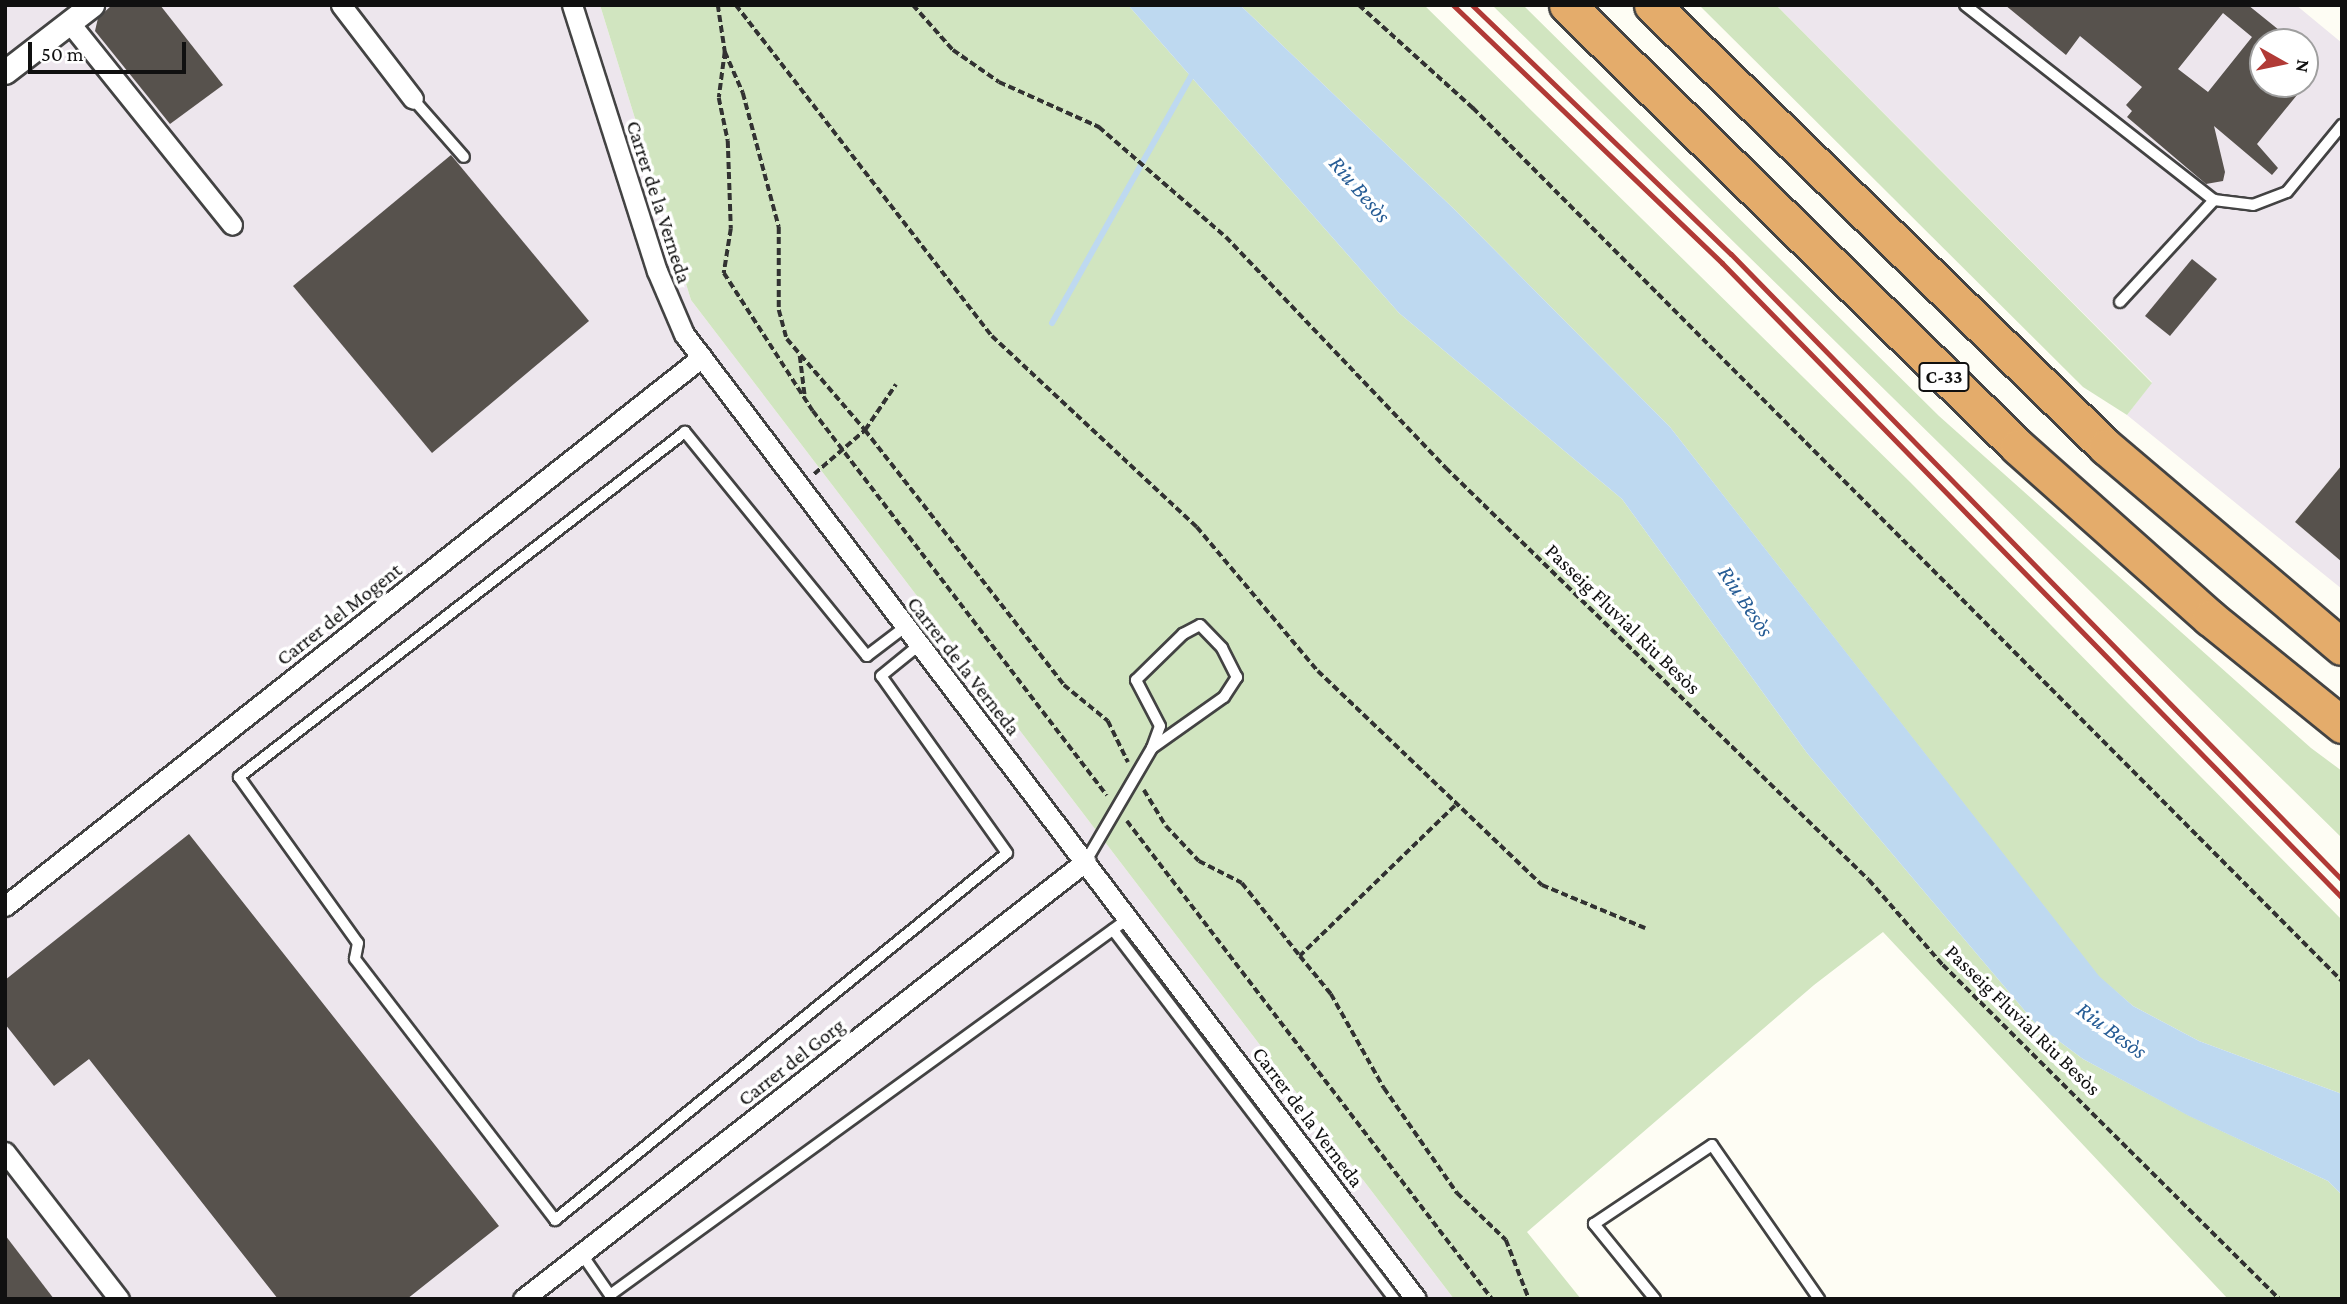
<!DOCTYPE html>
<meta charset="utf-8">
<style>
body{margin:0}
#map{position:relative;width:2347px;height:1304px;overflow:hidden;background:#fefdf4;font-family:"Crimson Pro",serif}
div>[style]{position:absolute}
.industrial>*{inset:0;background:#ede6ed}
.green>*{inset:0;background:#d1e5c0}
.water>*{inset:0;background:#bed9f0}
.stream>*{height:6px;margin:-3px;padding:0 3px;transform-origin:3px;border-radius:3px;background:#bed9f0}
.building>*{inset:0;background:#57524d}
.path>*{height:3.5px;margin-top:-1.75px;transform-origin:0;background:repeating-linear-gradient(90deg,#323232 0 7px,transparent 0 10.5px)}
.roads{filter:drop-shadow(2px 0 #434343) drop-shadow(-2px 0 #434343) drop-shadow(0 2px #434343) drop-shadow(0 -2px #434343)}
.service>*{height:10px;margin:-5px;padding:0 5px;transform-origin:5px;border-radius:5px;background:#fff}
.minor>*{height:19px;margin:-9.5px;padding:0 9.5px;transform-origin:9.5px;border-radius:9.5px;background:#fff}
.tertiary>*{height:23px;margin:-11.5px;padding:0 11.5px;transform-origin:11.5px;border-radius:11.5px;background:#fff}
.motorway>*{height:35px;margin:-17.5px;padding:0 17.5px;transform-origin:17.5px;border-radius:17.5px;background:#e4ac6b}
.rail>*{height:5px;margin:-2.5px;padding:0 2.5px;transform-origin:2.5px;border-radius:2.5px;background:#b13a36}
span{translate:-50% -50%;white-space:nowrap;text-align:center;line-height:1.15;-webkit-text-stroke:7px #fff;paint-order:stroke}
.shield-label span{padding:2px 5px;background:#fff;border:2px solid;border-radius:5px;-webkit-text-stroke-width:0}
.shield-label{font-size:19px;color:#101010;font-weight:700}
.street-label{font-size:21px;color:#101010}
.water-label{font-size:23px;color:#265c95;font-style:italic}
.frame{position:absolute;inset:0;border:7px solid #101010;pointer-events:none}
.north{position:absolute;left:2249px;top:28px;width:70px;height:70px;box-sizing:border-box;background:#fff;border:2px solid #9f9f9f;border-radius:50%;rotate:99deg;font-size:19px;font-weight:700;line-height:28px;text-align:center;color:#101010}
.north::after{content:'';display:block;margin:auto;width:24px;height:32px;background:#b13a36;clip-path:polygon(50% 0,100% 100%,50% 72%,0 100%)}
.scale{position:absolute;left:28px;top:42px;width:158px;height:32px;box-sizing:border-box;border:4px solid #101010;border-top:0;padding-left:9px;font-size:21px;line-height:24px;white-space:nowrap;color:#101010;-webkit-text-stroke:5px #fff;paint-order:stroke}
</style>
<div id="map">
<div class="industrial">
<div style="clip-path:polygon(5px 5px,600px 5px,691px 300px,1454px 1299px,5px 1299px)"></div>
<div style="clip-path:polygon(evenodd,1776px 5px,2296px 5px,2342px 43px,2342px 465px,2295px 522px,2342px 562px,2342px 589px,2127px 415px,2152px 382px,1776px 5px,2263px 42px,2305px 42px,2305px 84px,2263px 84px,2263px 42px)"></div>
</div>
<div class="green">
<div style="clip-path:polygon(600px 5px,1128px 5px,1399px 313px,1622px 499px,1807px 753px,2036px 1024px,2083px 1059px,2190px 1116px,2328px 1181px,2342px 1195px,2342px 1299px,2228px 1299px,1883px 932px,1814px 985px,1527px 1232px,1581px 1299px,1454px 1299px,691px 300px)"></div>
<div style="clip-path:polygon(1240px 5px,1424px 5px,1910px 482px,2342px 920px,2342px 1094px,2199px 1041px,2133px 1006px,2098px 976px,1670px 427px,1454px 209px)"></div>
<div style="clip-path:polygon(1492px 5px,1523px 5px,1939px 416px,2311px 748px,2342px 771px,2342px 838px)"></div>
<div style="clip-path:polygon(1699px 5px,1776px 5px,2152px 383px,2127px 415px,2083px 387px)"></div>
</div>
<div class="water">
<div style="clip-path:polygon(1128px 5px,1240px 5px,1454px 209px,1670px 427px,2099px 976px,2133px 1006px,2199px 1041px,2342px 1094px,2342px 1195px,2328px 1181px,2189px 1116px,2083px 1059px,2036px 1024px,1807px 753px,1622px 499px,1399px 313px)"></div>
</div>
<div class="stream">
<div style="left:1052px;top:323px;width:289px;rotate:-60.6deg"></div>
</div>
<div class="building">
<div style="clip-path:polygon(112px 5px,160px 5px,223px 85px,170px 124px,95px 31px,98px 18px)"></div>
<div style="clip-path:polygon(evenodd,2005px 5px,2248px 5px,2294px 42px,2263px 42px,2263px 84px,2306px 84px,2257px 144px,2278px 168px,2272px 175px,2214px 126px,2225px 172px,2223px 181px,2206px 184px,2127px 117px,2132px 111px,2126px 105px,2142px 87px,2080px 36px,2066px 55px,2005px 5px,2223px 13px,2252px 37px,2208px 92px,2178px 69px,2223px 13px)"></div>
<div style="clip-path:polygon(451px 155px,589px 321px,432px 453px,293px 286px)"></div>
<div style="clip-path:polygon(2192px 259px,2217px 279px,2170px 336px,2145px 316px)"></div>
<div style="clip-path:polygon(2342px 465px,2342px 562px,2295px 522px)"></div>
<div style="clip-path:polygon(189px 834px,499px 1226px,407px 1299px,278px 1299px,89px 1059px,54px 1086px,5px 1024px,5px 980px)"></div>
<div style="clip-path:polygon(5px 1235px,54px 1299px,5px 1299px)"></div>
</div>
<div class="path">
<div style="left:718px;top:5px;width:48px;rotate:81.5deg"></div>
<div style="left:725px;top:52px;width:46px;rotate:97.4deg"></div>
<div style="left:719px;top:98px;width:44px;rotate:78.2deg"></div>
<div style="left:728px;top:141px;width:88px;rotate:88deg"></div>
<div style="left:731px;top:229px;width:45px;rotate:99deg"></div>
<div style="left:724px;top:273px;width:164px;rotate:57.2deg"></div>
<div style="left:813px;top:411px;width:484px;rotate:52.6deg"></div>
<div style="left:736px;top:5px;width:418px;rotate:52.3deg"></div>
<div style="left:992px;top:336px;width:280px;rotate:43deg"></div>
<div style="left:1197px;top:527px;width:188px;rotate:50deg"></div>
<div style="left:1318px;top:671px;width:310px;rotate:43.7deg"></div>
<div style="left:1542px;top:885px;width:112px;rotate:22.7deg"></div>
<div style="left:913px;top:5px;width:60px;rotate:48.4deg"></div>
<div style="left:953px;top:50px;width:56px;rotate:34.8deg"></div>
<div style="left:999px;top:82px;width:110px;rotate:24.2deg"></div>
<div style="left:1099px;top:127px;width:168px;rotate:40.9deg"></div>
<div style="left:1226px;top:237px;width:319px;rotate:46.4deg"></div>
<div style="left:1446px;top:468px;width:590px;rotate:44.25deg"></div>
<div style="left:1869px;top:880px;width:113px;rotate:49deg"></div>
<div style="left:1943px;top:965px;width:474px;rotate:44.8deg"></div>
<div style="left:1359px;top:5px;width:154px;rotate:42.1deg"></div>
<div style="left:1473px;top:108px;width:1232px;rotate:45.13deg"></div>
<div style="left:725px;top:52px;width:45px;rotate:66.3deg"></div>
<div style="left:743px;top:93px;width:139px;rotate:75deg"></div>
<div style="left:779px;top:227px;width:83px;rotate:90deg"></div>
<div style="left:779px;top:310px;width:30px;rotate:75deg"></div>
<div style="left:787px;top:339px;width:120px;rotate:49.4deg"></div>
<div style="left:865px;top:430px;width:323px;rotate:52deg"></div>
<div style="left:1064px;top:685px;width:57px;rotate:39.3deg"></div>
<div style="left:1108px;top:721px;width:46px;rotate:64deg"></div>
<div style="left:800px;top:356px;width:41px;rotate:83deg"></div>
<div style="left:814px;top:474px;width:67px;rotate:-40.8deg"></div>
<div style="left:865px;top:430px;width:55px;rotate:-56deg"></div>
<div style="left:1144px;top:790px;width:42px;rotate:58.6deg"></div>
<div style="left:1166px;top:826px;width:48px;rotate:46.7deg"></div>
<div style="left:1199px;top:861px;width:48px;rotate:27.1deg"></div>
<div style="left:1242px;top:883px;width:93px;rotate:51.5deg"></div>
<div style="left:1455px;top:806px;width:216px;rotate:135.9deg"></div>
<div style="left:1300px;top:956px;width:49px;rotate:50.8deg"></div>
<div style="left:1331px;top:994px;width:108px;rotate:60.6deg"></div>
<div style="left:1384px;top:1088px;width:128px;rotate:55.2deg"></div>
<div style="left:1457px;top:1193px;width:68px;rotate:43.8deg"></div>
<div style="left:1506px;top:1240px;width:63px;rotate:68.7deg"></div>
<div style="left:1127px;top:821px;width:601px;rotate:52.63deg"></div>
</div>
<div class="roads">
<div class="service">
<div style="left:1965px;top:5px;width:316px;rotate:38.1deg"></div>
<div style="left:2214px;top:200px;width:39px;rotate:7deg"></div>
<div style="left:2253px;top:205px;width:36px;rotate:-21deg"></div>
<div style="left:2287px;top:192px;width:87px;rotate:-50.6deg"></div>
<div style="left:413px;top:99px;width:77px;rotate:48.7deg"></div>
<div style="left:2120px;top:302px;width:139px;rotate:-47.3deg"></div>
<div style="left:905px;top:627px;width:48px;rotate:142.7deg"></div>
<div style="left:867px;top:656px;width:289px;rotate:-129.1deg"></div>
<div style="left:685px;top:432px;width:564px;rotate:142.28deg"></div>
<div style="left:239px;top:777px;width:204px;rotate:54.4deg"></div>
<div style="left:358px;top:943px;width:16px;rotate:101deg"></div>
<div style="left:355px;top:959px;width:329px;rotate:52.5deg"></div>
<div style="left:555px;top:1220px;width:582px;rotate:-39.07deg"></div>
<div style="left:1007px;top:853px;width:217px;rotate:-125.4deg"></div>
<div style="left:881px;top:676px;width:49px;rotate:-39.2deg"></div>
<div style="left:1086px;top:861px;width:131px;rotate:-59.7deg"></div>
<div style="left:1152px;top:748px;width:23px;rotate:-70deg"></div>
<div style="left:1160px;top:726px;width:52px;rotate:-117.6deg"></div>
<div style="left:1136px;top:680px;width:66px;rotate:-44.4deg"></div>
<div style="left:1183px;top:634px;width:19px;rotate:-28deg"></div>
<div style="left:1200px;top:625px;width:32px;rotate:46deg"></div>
<div style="left:1222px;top:648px;width:33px;rotate:63deg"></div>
<div style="left:1237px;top:677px;width:24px;rotate:123deg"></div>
<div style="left:1224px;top:697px;width:88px;rotate:144.7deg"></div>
<div style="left:1113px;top:930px;width:464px;rotate:52.7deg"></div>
<div style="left:581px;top:1253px;width:51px;rotate:55.4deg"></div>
<div style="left:610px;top:1295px;width:641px;rotate:-35.99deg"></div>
<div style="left:1655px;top:1299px;width:97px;rotate:-129.1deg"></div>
<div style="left:1594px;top:1224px;width:142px;rotate:-33.8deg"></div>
<div style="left:1712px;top:1145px;width:188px;rotate:55.2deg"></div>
</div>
<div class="minor">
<div style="left:341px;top:5px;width:118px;rotate:52.5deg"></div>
<div style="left:572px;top:5px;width:279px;rotate:72.3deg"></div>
<div style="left:657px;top:271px;width:69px;rotate:66.8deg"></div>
<div style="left:684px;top:334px;width:1211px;rotate:52.82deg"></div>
<div style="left:69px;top:22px;width:260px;rotate:51.2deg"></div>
<div style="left:5px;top:906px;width:887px;rotate:-38.23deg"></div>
<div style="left:5px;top:1152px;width:186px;rotate:52.2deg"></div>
<div style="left:523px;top:1299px;width:713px;rotate:-37.88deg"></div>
</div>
<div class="tertiary">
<div style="left:5px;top:72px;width:110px;rotate:-37.6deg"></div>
</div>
<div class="motorway">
<div style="left:1567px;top:5px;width:631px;rotate:44.42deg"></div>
<div style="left:2018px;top:447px;width:257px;rotate:41.7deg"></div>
<div style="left:2210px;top:618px;width:170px;rotate:39deg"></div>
<div style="left:1652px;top:5px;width:634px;rotate:44.23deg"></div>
<div style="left:2106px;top:447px;width:309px;rotate:40.3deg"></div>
</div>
</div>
<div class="rail">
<div style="left:1453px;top:5px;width:373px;rotate:43.8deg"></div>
<div style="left:1722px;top:263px;width:887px;rotate:45.68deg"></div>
<div style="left:1472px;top:5px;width:359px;rotate:43.9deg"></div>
<div style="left:1731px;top:254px;width:875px;rotate:45.69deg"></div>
</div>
<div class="shield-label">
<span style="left:1944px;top:377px">C-33</span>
</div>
<div class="street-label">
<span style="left:659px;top:202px;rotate:72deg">Carrer de la Verneda</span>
<span style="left:339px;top:614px;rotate:-38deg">Carrer del Mogent</span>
<span style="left:1623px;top:619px;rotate:44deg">Passeig Fluvial Riu Besòs</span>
<span style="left:964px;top:666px;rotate:52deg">Carrer de la Verneda</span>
<span style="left:2023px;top:1020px;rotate:44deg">Passeig Fluvial Riu Besòs</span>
<span style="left:791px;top:1062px;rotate:-38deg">Carrer del Gorg</span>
<span style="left:1308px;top:1117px;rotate:53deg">Carrer de la Verneda</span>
</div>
<div class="water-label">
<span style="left:1360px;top:189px;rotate:49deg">Riu Besòs</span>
<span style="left:1746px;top:601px;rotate:56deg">Riu Besòs</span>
<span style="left:2112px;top:1030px;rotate:36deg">Riu Besòs</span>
</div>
<div class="frame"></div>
<div class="north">N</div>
<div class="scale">50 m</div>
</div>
